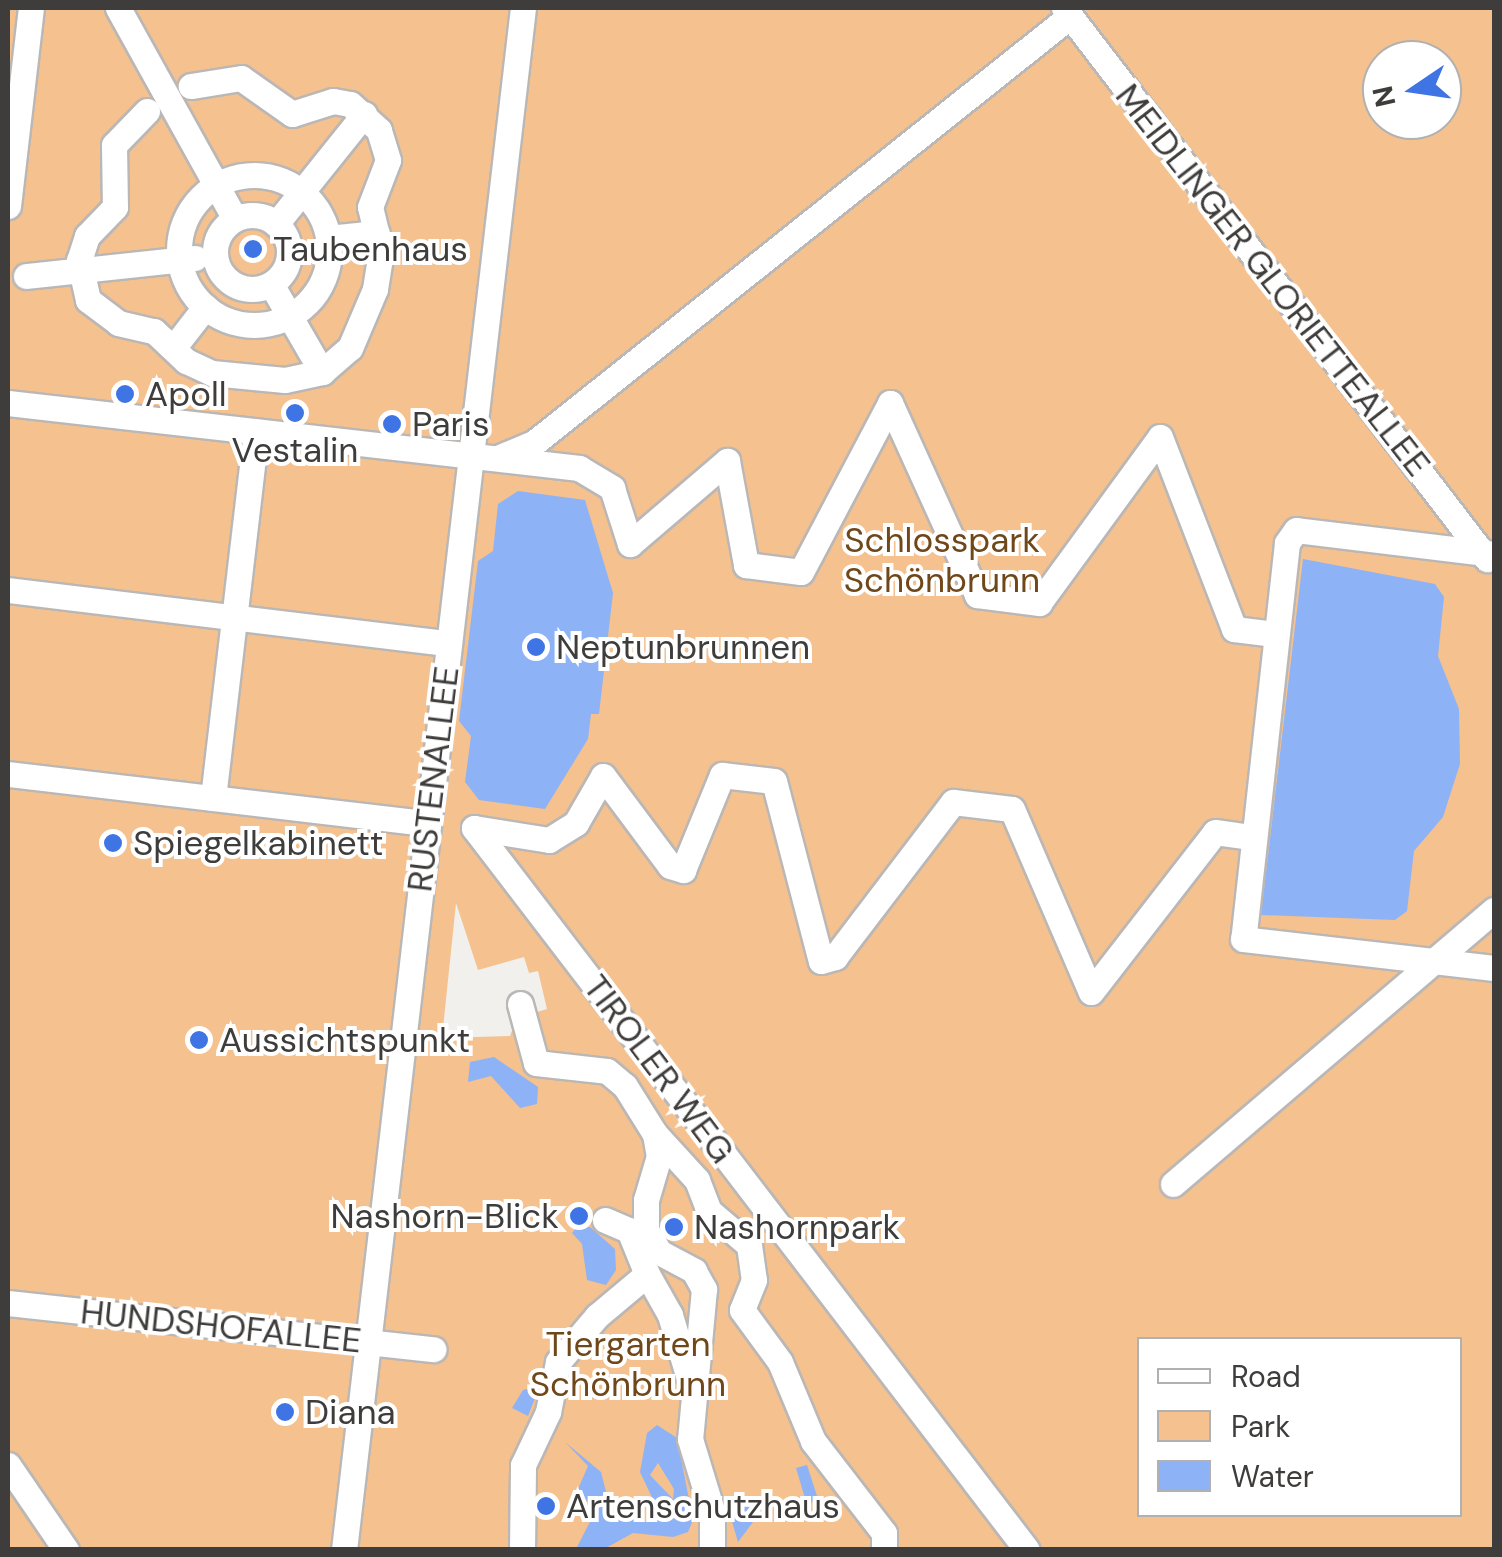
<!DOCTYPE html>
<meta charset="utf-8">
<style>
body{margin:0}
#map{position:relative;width:1502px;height:1557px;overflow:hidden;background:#f2f0ed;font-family:"DM Sans",sans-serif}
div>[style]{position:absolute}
.green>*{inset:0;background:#f4c18f}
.water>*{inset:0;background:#8eb2f6}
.roads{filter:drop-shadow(2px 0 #bab7b5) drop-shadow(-2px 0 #bab7b5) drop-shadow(0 2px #bab7b5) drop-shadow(0 -2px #bab7b5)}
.street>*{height:25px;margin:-12.5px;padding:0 12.5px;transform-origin:12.5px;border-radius:12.5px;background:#fff}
.street>.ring{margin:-12.5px;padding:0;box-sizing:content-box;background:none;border:25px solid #fff;border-radius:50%}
.dots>*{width:28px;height:28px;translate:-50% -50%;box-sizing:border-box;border:5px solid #fff;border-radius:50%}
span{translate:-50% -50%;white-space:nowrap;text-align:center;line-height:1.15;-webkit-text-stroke:8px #fff;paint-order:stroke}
.poi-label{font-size:35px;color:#3e3d3c}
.left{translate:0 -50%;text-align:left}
.right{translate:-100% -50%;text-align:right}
.street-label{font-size:35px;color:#3e3d3c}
.park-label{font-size:35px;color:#6f4719}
.frame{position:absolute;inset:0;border:10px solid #3e3d3c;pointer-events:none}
.legend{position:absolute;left:1137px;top:1337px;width:325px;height:180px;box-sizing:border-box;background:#fff;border:2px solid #b2b1b1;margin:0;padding:12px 18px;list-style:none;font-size:30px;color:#3e3d3c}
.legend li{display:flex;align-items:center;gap:20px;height:50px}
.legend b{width:50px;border:2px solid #b2b1b1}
.north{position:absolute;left:1362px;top:40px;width:100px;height:100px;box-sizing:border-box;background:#fff;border:2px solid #b2b1b1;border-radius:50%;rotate:257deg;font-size:28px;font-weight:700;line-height:40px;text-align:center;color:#3e3d3c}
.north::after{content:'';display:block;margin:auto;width:35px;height:45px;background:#3f74e5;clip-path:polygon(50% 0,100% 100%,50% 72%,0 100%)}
</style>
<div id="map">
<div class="green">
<div style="clip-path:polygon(evenodd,8px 8px,1494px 8px,1494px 1549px,8px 1549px,8px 8px,1382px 60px,1442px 60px,1442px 120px,1382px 120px,1382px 60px,8px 8px,456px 903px,478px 970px,524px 957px,529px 973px,538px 971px,547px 1009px,517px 1018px,510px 1036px,442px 1038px,456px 903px,8px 8px,1140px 1340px,1460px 1340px,1460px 1514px,1140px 1514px,1140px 1340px)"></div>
</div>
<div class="water">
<div style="clip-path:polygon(518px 491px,585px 500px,613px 593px,599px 714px,591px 714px,588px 739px,545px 809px,479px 800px,465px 782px,471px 736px,459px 721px,478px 561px,493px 551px,498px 504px)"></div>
<div style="clip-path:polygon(1303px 559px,1435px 584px,1444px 597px,1438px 656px,1459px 709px,1460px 764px,1443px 817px,1414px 851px,1407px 911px,1395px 920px,1261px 915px)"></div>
<div style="clip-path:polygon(494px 1057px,538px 1087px,537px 1104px,520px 1108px,491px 1076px,468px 1082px,470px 1062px)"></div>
<div style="clip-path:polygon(578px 1226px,590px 1227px,615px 1249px,616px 1270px,606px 1285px,587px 1280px,582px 1244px,572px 1233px)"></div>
<div style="clip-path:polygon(540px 1386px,528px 1416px,512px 1408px,523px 1390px)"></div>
<div style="clip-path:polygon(evenodd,657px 1425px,677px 1438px,693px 1520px,688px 1532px,673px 1537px,633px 1533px,604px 1549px,576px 1549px,595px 1512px,578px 1489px,588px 1466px,565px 1442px,601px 1472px,612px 1515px,646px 1522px,657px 1508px,640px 1472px,647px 1433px,657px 1425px,658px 1463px,674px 1489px,673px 1499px,650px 1475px,658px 1463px)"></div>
<div style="clip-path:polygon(807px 1465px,818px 1499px,807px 1505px,796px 1468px)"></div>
<div style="clip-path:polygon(749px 1503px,753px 1522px,738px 1542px,731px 1518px)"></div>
</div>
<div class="roads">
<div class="street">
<div style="left:118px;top:8px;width:241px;rotate:61deg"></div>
<div style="left:1064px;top:8px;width:695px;rotate:52.49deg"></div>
<div style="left:147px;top:111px;width:47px;rotate:134.1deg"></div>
<div style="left:114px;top:145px;width:62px;rotate:89.1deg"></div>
<div style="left:115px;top:207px;width:40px;rotate:134deg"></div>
<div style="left:87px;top:236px;width:25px;rotate:108deg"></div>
<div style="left:79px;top:260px;width:41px;rotate:77.3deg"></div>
<div style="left:88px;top:300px;width:38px;rotate:37deg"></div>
<div style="left:118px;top:323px;width:37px;rotate:13deg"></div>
<div style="left:154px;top:331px;width:44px;rotate:43.2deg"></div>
<div style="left:186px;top:361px;width:29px;rotate:25deg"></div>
<div style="left:212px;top:373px;width:73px;rotate:5.5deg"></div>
<div style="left:285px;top:380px;width:38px;rotate:-12deg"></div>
<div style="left:322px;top:372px;width:37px;rotate:-41deg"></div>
<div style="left:350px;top:348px;width:64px;rotate:-67deg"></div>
<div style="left:375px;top:289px;width:37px;rotate:-81deg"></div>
<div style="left:381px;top:252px;width:46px;rotate:-103.7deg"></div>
<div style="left:370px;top:207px;width:50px;rotate:-69deg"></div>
<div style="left:388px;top:160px;width:31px;rotate:-107deg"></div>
<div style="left:379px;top:130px;width:39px;rotate:-138deg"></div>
<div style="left:350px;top:104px;width:17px;rotate:-170deg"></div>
<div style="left:333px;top:101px;width:43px;rotate:162.4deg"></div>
<div style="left:292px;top:114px;width:62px;rotate:-144.8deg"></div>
<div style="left:241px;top:78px;width:51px;rotate:170.9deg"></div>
<div class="ring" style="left:179px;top:175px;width:125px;height:125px"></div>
<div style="left:8px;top:206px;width:199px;rotate:-83.4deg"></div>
<div class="ring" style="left:215px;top:215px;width:49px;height:49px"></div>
<div style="left:276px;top:224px;width:141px;rotate:-51.3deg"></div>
<div style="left:328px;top:238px;width:49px;rotate:-5.8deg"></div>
<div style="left:26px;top:276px;width:170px;rotate:-6.1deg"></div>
<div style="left:271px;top:284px;width:102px;rotate:59.9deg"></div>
<div style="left:174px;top:347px;width:51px;rotate:-52.2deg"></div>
<div style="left:8px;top:403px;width:575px;rotate:6.49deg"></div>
<div style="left:579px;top:468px;width:39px;rotate:31deg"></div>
<div style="left:612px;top:488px;width:59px;rotate:72.2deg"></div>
<div style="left:630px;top:544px;width:128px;rotate:-40.6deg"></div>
<div style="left:727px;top:461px;width:106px;rotate:79.6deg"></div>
<div style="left:746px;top:565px;width:55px;rotate:7.3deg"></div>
<div style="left:801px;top:572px;width:191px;rotate:-62.2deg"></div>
<div style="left:890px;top:403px;width:211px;rotate:65.6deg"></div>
<div style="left:977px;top:595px;width:63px;rotate:7.4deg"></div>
<div style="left:1039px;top:603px;width:205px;rotate:-53.9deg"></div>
<div style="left:1160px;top:437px;width:206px;rotate:68.9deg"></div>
<div style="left:1234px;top:629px;width:41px;rotate:7deg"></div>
<div style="left:500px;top:457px;width:38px;rotate:-23deg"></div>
<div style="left:535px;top:442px;width:684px;rotate:-38.53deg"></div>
<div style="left:1494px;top:554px;width:199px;rotate:-173.1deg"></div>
<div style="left:1296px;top:530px;width:16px;rotate:125deg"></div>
<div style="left:1287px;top:543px;width:398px;rotate:96.3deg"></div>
<div style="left:1243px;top:939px;width:253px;rotate:6.6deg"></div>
<div style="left:8px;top:590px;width:444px;rotate:6.9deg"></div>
<div style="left:8px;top:774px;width:423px;rotate:6.7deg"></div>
<div style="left:213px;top:798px;width:369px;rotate:-83.3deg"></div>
<div style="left:474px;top:828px;width:76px;rotate:9.1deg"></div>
<div style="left:549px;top:840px;width:32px;rotate:-32deg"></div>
<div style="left:576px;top:823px;width:54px;rotate:-60.1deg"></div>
<div style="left:603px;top:776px;width:112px;rotate:53.3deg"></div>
<div style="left:670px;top:866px;width:14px;rotate:17deg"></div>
<div style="left:683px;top:870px;width:103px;rotate:-67.7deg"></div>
<div style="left:722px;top:775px;width:52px;rotate:6.6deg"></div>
<div style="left:774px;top:781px;width:186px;rotate:75.4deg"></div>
<div style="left:821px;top:961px;width:15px;rotate:-16deg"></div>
<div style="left:835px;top:957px;width:195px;rotate:-52.7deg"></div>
<div style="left:953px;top:802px;width:59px;rotate:6.8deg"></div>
<div style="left:1012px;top:809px;width:199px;rotate:66.7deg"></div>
<div style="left:1091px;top:992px;width:202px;rotate:-52.2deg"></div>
<div style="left:1215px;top:832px;width:35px;rotate:8deg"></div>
<div style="left:474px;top:828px;width:909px;rotate:52.55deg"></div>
<div style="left:520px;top:1004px;width:61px;rotate:74.8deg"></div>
<div style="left:536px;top:1063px;width:71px;rotate:6.4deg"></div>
<div style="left:607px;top:1071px;width:23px;rotate:40deg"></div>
<div style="left:625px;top:1086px;width:57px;rotate:58deg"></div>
<div style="left:655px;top:1134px;width:22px;rotate:80deg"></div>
<div style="left:659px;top:1156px;width:46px;rotate:106.5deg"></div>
<div style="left:646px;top:1200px;width:30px;rotate:90deg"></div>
<div style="left:646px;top:1230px;width:26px;rotate:59deg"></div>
<div style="left:659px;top:1252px;width:40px;rotate:28deg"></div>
<div style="left:694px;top:1271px;width:21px;rotate:61deg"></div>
<div style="left:704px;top:1289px;width:151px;rotate:95.3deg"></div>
<div style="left:690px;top:1439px;width:75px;rotate:73deg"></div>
<div style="left:712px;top:1511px;width:39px;rotate:90deg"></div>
<div style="left:655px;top:1134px;width:62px;rotate:47.6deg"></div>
<div style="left:697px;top:1180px;width:33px;rotate:69deg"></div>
<div style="left:709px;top:1211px;width:52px;rotate:40.4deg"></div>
<div style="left:749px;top:1245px;width:35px;rotate:82deg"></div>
<div style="left:754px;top:1280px;width:32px;rotate:112deg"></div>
<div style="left:742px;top:1310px;width:64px;rotate:53.8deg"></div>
<div style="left:780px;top:1362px;width:86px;rotate:67.3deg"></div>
<div style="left:813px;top:1441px;width:116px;rotate:52.3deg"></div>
<div style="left:884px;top:1533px;width:17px;rotate:90deg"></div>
<div style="left:1173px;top:1184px;width:422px;rotate:-40.5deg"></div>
<div style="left:605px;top:1220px;width:26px;rotate:23deg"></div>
<div style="left:629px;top:1230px;width:48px;rotate:67.8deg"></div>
<div style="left:8px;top:1303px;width:428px;rotate:6.2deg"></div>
<div style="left:8px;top:1465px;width:103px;rotate:55.7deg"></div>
<div style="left:344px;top:1550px;width:1552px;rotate:-83.38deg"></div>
<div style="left:522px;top:1550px;width:85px;rotate:-89.3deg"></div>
<div style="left:523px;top:1465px;width:59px;rotate:-64.7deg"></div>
<div style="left:548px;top:1412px;width:51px;rotate:-78.7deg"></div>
<div style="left:558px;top:1362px;width:60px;rotate:-49.7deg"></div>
<div style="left:597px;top:1316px;width:65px;rotate:-40deg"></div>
<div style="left:647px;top:1274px;width:47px;rotate:60.7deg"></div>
<div style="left:670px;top:1315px;width:63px;rotate:73.3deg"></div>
</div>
</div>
<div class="dots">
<div style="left:253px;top:249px;background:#3f74e5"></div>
<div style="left:125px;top:394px;background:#3f74e5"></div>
<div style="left:295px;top:413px;background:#3f74e5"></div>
<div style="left:392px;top:424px;background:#3f74e5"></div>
<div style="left:536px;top:647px;background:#3f74e5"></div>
<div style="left:113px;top:843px;background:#3f74e5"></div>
<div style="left:199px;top:1040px;background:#3f74e5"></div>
<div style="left:579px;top:1216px;background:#3f74e5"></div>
<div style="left:674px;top:1227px;background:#3f74e5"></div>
<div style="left:285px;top:1412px;background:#3f74e5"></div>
<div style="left:546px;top:1506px;background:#3f74e5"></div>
</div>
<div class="poi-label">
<span class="left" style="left:273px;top:249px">Taubenhaus</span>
<span class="left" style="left:145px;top:394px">Apoll</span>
<span class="left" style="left:412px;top:424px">Paris</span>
<span style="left:295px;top:450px">Vestalin</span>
<span class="left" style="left:556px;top:647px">Neptunbrunnen</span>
<span class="left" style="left:133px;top:843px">Spiegelkabinett</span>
<span class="left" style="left:219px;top:1040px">Aussichtspunkt</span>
<span class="right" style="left:559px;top:1216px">Nashorn-Blick</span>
<span class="left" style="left:694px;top:1227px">Nashornpark</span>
<span class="left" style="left:305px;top:1412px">Diana</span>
<span class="left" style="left:566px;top:1506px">Artenschutzhaus</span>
</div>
<div class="street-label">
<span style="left:1273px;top:280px;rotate:52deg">MEIDLINGER GLORIETTEALLEE</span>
<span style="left:433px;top:779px;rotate:-83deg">RUSTENALLEE</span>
<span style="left:659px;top:1069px;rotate:53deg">TIROLER WEG</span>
<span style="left:221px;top:1326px;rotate:6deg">HUNDSHOFALLEE</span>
</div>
<div class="park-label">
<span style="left:942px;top:560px">Schlosspark<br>Schönbrunn</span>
<span style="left:628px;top:1364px">Tiergarten<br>Schönbrunn</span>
</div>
<div class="frame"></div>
<ul class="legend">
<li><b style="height:12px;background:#fff"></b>Road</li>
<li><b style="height:28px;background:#f4c18f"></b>Park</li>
<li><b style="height:28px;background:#8eb2f6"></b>Water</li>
</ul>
<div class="north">N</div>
</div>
